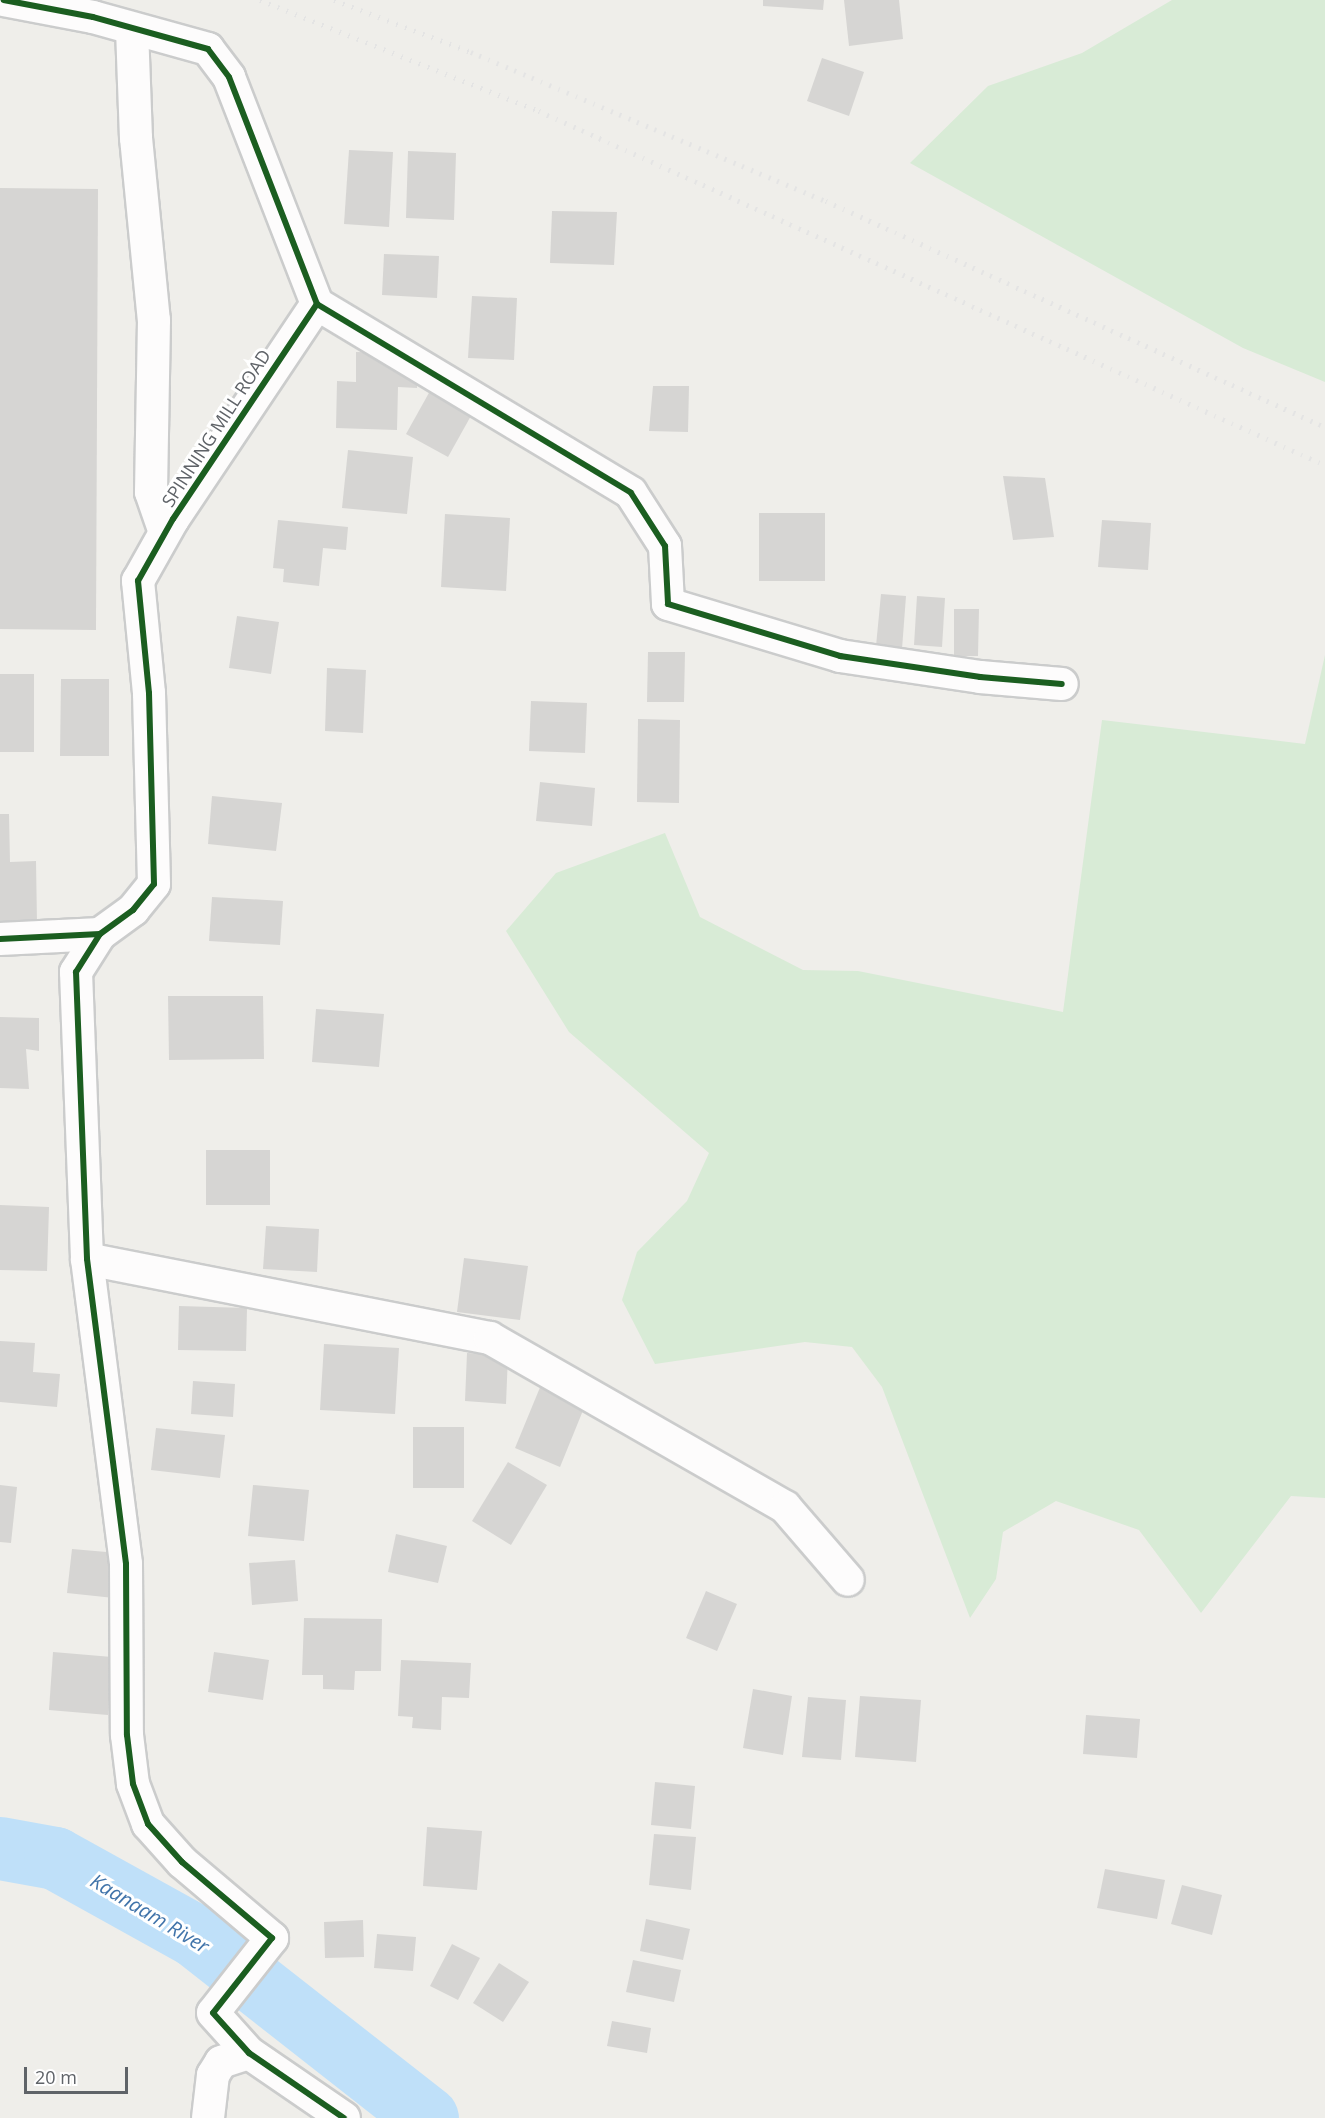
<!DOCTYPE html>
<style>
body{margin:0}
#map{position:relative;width:1325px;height:2118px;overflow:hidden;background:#efeeea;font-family:"Open Sans",sans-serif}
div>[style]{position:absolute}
.green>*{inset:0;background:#d8ebd6}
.river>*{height:63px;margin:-31.5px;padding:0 31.5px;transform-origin:31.5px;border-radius:31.5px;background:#bfe0f9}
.building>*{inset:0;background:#d6d5d3}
.roads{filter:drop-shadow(2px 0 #cbcccc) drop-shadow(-2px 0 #cbcccc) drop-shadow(0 2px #cbcccc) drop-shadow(0 -2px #cbcccc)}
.street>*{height:32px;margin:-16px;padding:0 16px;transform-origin:16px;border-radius:16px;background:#fdfcfc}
.rail>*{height:4.5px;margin-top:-2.25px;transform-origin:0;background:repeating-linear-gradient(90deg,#e4e4e4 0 1.5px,transparent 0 9.5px)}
.cycleway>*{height:6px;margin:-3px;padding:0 3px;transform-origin:3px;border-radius:3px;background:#1b5e20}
span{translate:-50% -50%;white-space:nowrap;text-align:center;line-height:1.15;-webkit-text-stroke:6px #fff;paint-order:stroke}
.street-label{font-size:18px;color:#5f6368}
.water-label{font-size:20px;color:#4174aa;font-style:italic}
.scale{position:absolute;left:24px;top:2067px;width:104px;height:27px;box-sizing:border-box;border:3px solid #5f6368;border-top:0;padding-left:8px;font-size:18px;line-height:21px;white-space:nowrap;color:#5f6368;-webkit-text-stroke:4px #fff;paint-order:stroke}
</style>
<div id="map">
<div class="green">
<div style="clip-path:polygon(1172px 0,1325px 0,1325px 382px,1243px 348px,910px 163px,988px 86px,1082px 53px)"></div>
<div style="clip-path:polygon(1325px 655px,1325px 1498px,1291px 1496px,1201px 1613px,1139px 1530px,1056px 1501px,1003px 1532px,996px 1579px,970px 1618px,882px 1387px,852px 1347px,805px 1342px,655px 1364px,622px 1300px,637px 1252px,687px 1201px,709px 1153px,569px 1032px,506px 931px,556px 873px,665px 833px,700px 917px,803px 970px,858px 971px,1063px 1012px,1102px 720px,1305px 744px)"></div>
</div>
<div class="river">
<div style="left:0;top:1848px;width:56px;rotate:10.3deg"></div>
<div style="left:55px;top:1858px;width:159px;rotate:29deg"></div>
<div style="left:194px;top:1935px;width:296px;rotate:38.1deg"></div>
</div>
<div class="building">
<div style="clip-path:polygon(763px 0,824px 0,823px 10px,763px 6px)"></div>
<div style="clip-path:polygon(844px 0,899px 0,903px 39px,849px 46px)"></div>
<div style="clip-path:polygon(822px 58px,864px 72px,849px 116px,807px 101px)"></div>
<div style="clip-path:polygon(349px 150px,393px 152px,389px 227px,344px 224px)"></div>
<div style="clip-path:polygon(408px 151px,456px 153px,454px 220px,406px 218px)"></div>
<div style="clip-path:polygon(0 188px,98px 189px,96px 630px,0 629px)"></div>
<div style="clip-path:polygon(552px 211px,617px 212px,614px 265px,550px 263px)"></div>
<div style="clip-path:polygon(384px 254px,439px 256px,437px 298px,382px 295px)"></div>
<div style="clip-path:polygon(472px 296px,517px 298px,514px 360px,468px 358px)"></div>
<div style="clip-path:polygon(356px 352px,395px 353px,395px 373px,417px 374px,417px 388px,398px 387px,397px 430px,336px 428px,337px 381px,356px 382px)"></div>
<div style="clip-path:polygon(653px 386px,689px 386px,688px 432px,649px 431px)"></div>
<div style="clip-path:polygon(430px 391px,472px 414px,448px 457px,406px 434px)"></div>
<div style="clip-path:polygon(348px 450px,413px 457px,407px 514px,342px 508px)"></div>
<div style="clip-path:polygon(1003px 476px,1045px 478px,1054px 537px,1013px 540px)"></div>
<div style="clip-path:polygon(759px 513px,825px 513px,825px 581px,759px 581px)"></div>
<div style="clip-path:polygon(445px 514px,510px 518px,506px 591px,441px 587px)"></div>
<div style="clip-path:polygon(278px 520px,348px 527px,346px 550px,323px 548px,319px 586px,283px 582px,284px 569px,273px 568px)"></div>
<div style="clip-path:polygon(1102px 520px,1151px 523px,1148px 570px,1098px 567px)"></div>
<div style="clip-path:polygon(881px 594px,906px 596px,902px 649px,876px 646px)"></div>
<div style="clip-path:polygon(917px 596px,945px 598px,942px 647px,914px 645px)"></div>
<div style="clip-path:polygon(954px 609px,979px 609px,978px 656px,954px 656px)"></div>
<div style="clip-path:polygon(237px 616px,279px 622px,271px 674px,229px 668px)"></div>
<div style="clip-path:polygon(648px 652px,685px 652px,684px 702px,647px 702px)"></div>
<div style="clip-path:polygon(327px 668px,366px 670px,363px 733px,325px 731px)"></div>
<div style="clip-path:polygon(0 674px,34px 674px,34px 752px,0 752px)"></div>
<div style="clip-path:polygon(61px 679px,109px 679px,109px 756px,60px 756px)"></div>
<div style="clip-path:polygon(531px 701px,587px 703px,585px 753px,529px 751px)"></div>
<div style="clip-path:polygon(638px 719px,680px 720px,679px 803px,637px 802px)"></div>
<div style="clip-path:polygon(540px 782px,595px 788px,592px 826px,536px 821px)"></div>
<div style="clip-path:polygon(212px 796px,282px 803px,276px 851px,208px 844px)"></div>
<div style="clip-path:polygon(0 814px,9px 814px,10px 862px,36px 861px,37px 923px,0 923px)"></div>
<div style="clip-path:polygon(212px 897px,283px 901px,280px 945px,209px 941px)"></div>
<div style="clip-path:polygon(168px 996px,263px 996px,264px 1059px,169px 1060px)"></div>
<div style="clip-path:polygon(316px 1009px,384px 1014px,379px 1067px,312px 1062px)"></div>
<div style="clip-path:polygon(0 1017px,39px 1018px,39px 1051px,26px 1049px,29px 1089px,0 1088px)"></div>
<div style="clip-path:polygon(206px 1150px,270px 1150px,270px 1205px,206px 1205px)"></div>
<div style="clip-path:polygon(0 1205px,49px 1207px,47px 1271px,0 1270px)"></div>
<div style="clip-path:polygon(266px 1226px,319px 1229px,317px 1272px,263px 1269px)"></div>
<div style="clip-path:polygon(464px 1258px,528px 1266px,520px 1320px,457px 1312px)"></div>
<div style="clip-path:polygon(179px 1306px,247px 1308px,246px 1351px,178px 1350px)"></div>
<div style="clip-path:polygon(0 1341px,35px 1343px,33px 1372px,60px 1374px,57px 1407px,0 1402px)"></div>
<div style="clip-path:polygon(324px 1344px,399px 1348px,395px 1414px,320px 1410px)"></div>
<div style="clip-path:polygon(467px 1353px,508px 1355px,506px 1404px,465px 1401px)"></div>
<div style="clip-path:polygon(193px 1381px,235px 1384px,233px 1417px,191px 1414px)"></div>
<div style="clip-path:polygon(541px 1385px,586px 1403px,560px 1467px,515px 1448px)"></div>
<div style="clip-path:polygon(413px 1427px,464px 1427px,464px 1488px,413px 1488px)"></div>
<div style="clip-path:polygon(156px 1428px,225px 1435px,220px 1478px,151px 1470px)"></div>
<div style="clip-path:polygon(508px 1462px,547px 1485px,511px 1545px,472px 1521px)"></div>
<div style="clip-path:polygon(0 1485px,17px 1487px,11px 1543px,0 1542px)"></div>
<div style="clip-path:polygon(253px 1485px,309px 1490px,304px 1541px,248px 1536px)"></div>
<div style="clip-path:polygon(396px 1534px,447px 1546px,438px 1583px,388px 1572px)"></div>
<div style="clip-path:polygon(72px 1549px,118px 1553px,114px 1598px,67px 1593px)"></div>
<div style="clip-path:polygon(295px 1560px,298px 1601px,252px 1605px,249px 1563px)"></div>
<div style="clip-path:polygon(706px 1591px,737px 1604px,717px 1651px,686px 1638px)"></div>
<div style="clip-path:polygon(304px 1618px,382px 1619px,381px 1671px,355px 1671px,354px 1690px,323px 1689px,323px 1675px,302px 1675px)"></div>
<div style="clip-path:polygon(53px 1652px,112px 1657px,108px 1715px,49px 1710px)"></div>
<div style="clip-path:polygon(214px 1652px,269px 1660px,263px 1700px,208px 1692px)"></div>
<div style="clip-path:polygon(401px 1660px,471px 1663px,469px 1698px,442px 1697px,441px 1730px,412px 1728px,413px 1717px,398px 1716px)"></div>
<div style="clip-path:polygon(753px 1689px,792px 1696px,783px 1755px,743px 1748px)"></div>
<div style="clip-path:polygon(860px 1696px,921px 1700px,916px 1762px,855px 1757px)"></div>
<div style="clip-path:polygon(808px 1697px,846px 1700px,841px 1760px,802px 1757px)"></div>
<div style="clip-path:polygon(1086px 1715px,1140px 1719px,1137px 1758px,1083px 1754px)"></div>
<div style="clip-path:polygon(655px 1782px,695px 1786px,691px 1829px,651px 1825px)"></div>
<div style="clip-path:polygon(427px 1827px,482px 1831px,477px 1890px,423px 1886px)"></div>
<div style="clip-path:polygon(654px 1834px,696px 1837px,691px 1890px,649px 1885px)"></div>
<div style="clip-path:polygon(1105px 1869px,1165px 1880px,1157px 1919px,1097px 1908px)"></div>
<div style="clip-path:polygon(1182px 1885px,1222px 1895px,1212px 1935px,1171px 1924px)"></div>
<div style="clip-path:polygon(646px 1919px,690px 1929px,683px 1960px,640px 1951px)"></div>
<div style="clip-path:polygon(363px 1920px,364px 1957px,325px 1958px,324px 1922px)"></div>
<div style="clip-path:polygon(377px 1934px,416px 1937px,413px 1971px,374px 1968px)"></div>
<div style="clip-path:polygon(452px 1944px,480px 1958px,458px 2000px,430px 1986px)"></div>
<div style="clip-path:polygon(633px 1960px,681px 1970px,674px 2002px,626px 1992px)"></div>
<div style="clip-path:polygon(499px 1963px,529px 1982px,503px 2022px,473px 2003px)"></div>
<div style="clip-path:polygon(612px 2021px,651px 2028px,647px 2053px,607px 2046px)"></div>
</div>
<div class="roads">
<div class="street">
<div style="left:132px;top:29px;width:109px;rotate:87.9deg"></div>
<div style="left:136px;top:138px;width:183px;rotate:84.4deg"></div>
<div style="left:154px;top:320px;width:172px;rotate:91deg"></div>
<div style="left:151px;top:492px;width:39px;rotate:71deg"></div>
<div style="left:164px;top:529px;width:13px;rotate:-48deg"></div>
<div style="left:317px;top:304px;width:366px;rotate:31deg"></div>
<div style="left:631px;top:493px;width:63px;rotate:57.3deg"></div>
<div style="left:665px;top:546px;width:58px;rotate:87deg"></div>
<div style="left:668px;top:604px;width:180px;rotate:16.8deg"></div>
<div style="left:840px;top:656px;width:142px;rotate:8.5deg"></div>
<div style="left:980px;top:677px;width:82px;rotate:4.9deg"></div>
<div style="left:100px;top:934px;width:45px;rotate:122.3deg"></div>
<div style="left:76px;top:972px;width:287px;rotate:87.8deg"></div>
<div style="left:87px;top:1259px;width:307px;rotate:82.7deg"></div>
<div style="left:126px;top:1564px;width:171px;rotate:89.7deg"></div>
<div style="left:127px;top:1735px;width:49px;rotate:83deg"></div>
<div style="left:133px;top:1784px;width:43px;rotate:69.4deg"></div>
<div style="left:148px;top:1824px;width:51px;rotate:48.2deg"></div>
<div style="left:182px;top:1862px;width:118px;rotate:40.2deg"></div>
<div style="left:272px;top:1938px;width:95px;rotate:128.2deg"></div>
<div style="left:213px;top:2013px;width:54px;rotate:48deg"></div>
<div style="left:249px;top:2053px;width:115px;rotate:34.4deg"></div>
<div style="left:0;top:939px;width:100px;rotate:-2.9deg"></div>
<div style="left:100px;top:934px;width:41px;rotate:-36deg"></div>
<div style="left:133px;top:910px;width:33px;rotate:-51deg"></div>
<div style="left:154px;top:884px;width:191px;rotate:-91.5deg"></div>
<div style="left:149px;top:693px;width:113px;rotate:-95.6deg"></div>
<div style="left:138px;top:581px;width:71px;rotate:-60.6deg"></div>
<div style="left:173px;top:519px;width:259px;rotate:-56.2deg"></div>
<div style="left:317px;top:304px;width:243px;rotate:-111.2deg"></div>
<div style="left:229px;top:77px;width:35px;rotate:-127deg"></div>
<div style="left:208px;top:49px;width:119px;rotate:-164.5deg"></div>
<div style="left:93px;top:17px;width:91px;rotate:-169.2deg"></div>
<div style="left:87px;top:1259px;width:411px;rotate:11.1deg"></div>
<div style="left:490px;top:1338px;width:340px;rotate:29.8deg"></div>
<div style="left:785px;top:1507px;width:96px;rotate:49.2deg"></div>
<div style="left:208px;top:2118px;width:43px;rotate:-83.4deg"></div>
<div style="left:213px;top:2075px;width:15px;rotate:-58deg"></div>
<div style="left:221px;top:2062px;width:29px;rotate:-18deg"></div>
</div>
</div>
<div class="rail">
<div style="left:260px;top:0;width:300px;rotate:21.7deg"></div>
<div style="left:539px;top:111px;width:862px;rotate:24.25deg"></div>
<div style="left:334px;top:0;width:147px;rotate:20.8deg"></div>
<div style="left:471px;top:52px;width:385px;rotate:22.8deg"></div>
<div style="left:826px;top:201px;width:548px;rotate:24.37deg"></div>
</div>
<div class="cycleway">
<div style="left:317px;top:304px;width:366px;rotate:31deg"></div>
<div style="left:631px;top:493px;width:63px;rotate:57.3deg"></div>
<div style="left:665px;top:546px;width:58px;rotate:87deg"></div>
<div style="left:668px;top:604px;width:180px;rotate:16.8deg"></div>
<div style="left:840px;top:656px;width:142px;rotate:8.5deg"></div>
<div style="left:980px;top:677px;width:82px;rotate:4.9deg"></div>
<div style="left:100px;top:934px;width:45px;rotate:122.3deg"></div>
<div style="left:76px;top:972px;width:287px;rotate:87.8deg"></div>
<div style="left:87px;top:1259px;width:307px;rotate:82.7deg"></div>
<div style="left:126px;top:1564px;width:171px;rotate:89.7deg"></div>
<div style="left:127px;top:1735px;width:49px;rotate:83deg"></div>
<div style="left:133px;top:1784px;width:43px;rotate:69.4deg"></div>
<div style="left:148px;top:1824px;width:51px;rotate:48.2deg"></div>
<div style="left:182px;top:1862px;width:118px;rotate:40.2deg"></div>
<div style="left:272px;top:1938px;width:95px;rotate:128.2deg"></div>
<div style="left:213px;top:2013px;width:54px;rotate:48deg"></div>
<div style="left:249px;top:2053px;width:115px;rotate:34.4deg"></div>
<div style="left:0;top:939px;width:100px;rotate:-2.9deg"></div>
<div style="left:100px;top:934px;width:41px;rotate:-36deg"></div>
<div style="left:133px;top:910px;width:33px;rotate:-51deg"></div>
<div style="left:154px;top:884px;width:191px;rotate:-91.5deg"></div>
<div style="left:149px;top:693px;width:113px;rotate:-95.6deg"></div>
<div style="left:138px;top:581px;width:71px;rotate:-60.6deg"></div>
<div style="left:173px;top:519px;width:259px;rotate:-56.2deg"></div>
<div style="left:317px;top:304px;width:243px;rotate:-111.2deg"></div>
<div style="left:229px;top:77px;width:35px;rotate:-127deg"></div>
<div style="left:208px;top:49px;width:119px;rotate:-164.5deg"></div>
<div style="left:93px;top:17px;width:91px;rotate:-169.2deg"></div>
</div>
<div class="street-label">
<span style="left:216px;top:428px;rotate:-57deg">SPINNING MILL ROAD</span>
</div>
<div class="water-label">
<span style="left:150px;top:1913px;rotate:31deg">Kaanaam River</span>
</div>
<div class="scale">20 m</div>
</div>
